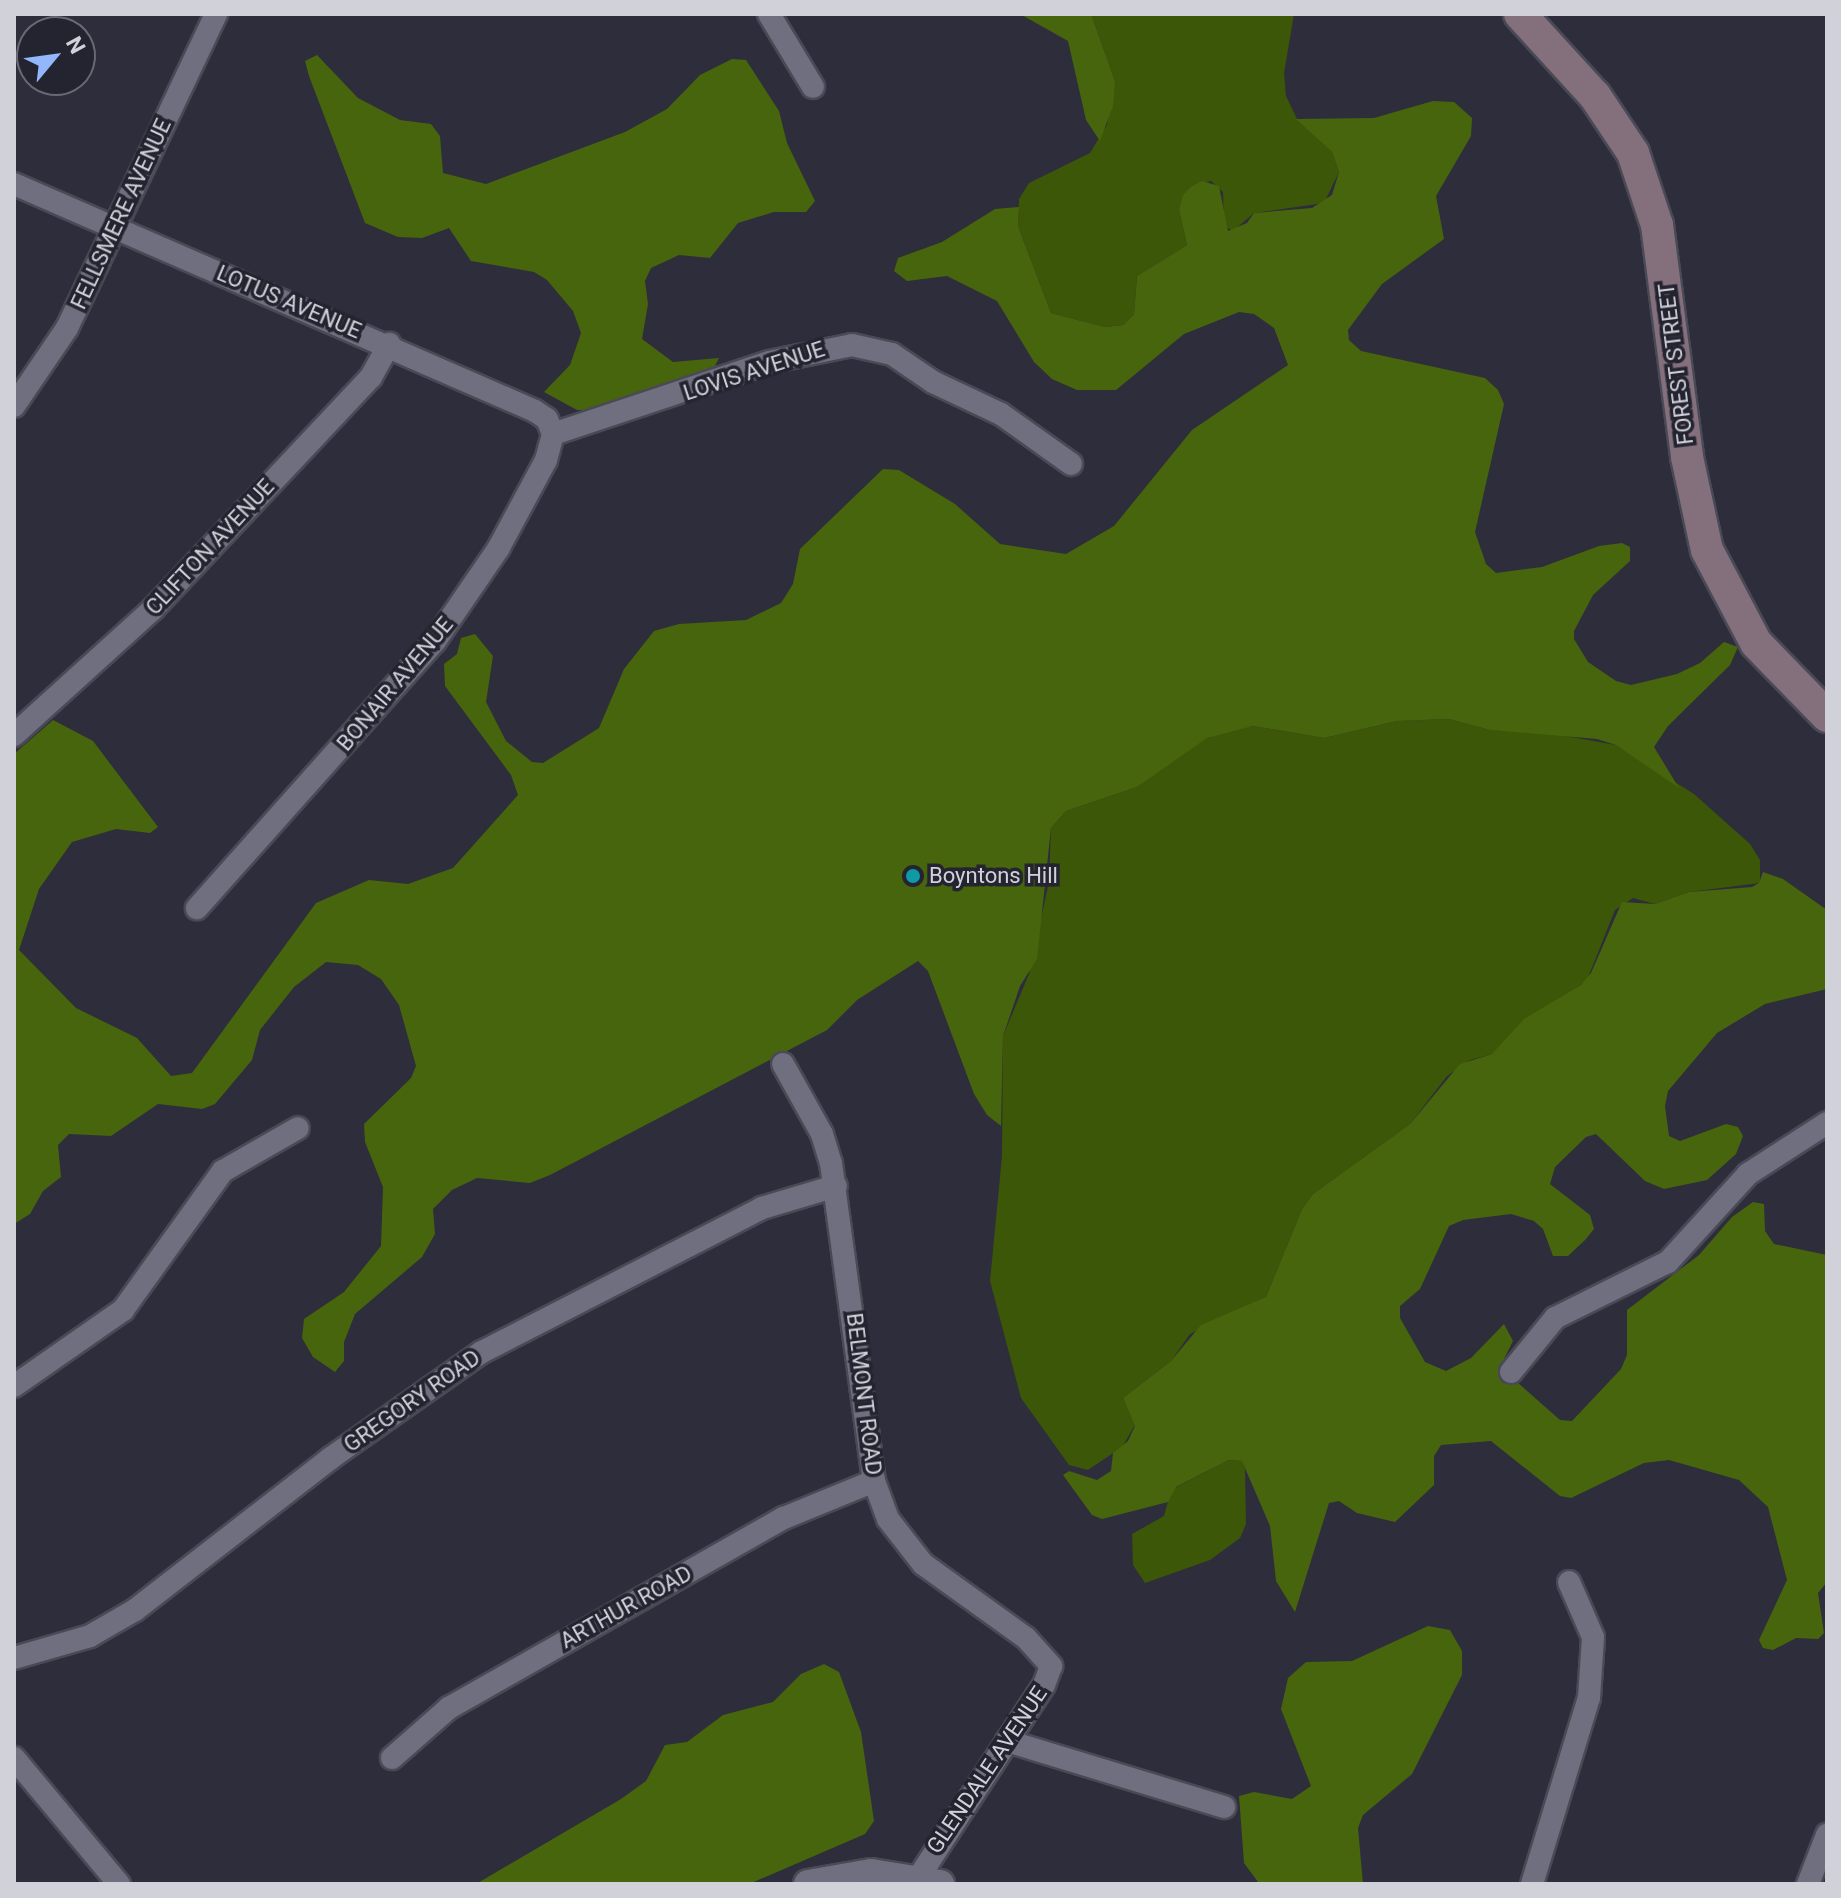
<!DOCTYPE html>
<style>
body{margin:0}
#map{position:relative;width:1841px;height:1898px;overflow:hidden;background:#2e2d3b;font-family:Roboto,sans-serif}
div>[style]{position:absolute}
.green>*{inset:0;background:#3c5708}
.forest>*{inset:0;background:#47650c}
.roads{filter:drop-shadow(2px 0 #4a4a56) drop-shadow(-2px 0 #4a4a56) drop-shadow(0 2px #4a4a56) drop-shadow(0 -2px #4a4a56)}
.minor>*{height:22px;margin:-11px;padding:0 11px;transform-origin:11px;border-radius:11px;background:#6f6f7f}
.tertiary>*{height:28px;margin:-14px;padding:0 14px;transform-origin:14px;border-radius:14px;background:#6f6f7f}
.secondary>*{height:32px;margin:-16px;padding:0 16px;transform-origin:16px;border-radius:16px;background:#846f7d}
.dots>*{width:22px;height:22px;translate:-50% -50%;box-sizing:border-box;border:4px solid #242431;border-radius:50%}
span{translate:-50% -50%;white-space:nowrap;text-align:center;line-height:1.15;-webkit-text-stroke:7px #242431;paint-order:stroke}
.street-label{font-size:22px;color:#d1d1da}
.poi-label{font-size:22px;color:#d1d1da}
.left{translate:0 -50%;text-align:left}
.frame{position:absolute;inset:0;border:16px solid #d1d1da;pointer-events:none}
.north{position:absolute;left:16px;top:16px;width:80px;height:80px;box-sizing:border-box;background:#242431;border:2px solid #696975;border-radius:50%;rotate:61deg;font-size:22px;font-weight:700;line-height:32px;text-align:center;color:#d1d1da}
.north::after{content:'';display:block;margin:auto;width:28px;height:36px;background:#93b7fd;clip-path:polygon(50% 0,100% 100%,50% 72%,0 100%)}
</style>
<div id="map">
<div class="green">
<div style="clip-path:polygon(1091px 14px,1294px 14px,1284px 73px,1286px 96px,1297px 119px,1332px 152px,1339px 172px,1324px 203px,1254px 213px,1233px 231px,1224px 226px,1223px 192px,1211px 181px,1192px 186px,1179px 210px,1187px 245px,1137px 276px,1134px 314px,1123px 325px,1105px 327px,1051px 313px,1018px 226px,1019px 199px,1029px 183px,1090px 153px,1107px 125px,1115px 81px)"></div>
<div style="clip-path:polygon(1449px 719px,1490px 730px,1543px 732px,1616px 745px,1694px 794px,1750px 844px,1760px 860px,1760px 883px,1689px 892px,1655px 904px,1633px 898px,1615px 910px,1587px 980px,1492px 1054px,1470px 1060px,1447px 1076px,1410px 1124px,1313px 1194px,1302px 1209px,1266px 1297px,1190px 1334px,1171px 1361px,1123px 1398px,1135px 1425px,1122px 1447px,1088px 1470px,1069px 1465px,1021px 1398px,990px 1281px,1002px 1156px,1003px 1036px,1029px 974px,1049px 882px,1051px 828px,1066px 811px,1137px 787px,1195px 743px,1225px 731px,1253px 726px,1324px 738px,1397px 721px)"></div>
<div style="clip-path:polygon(1229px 1460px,1243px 1461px,1245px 1469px,1246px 1524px,1240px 1538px,1210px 1560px,1145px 1583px,1133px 1565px,1132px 1534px,1164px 1516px,1171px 1490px)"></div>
</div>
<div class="forest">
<div style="clip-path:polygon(1020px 14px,1091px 14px,1115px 81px,1113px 106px,1100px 141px,1086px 120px,1068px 41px)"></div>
<div style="clip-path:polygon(317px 55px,358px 98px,400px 120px,431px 124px,440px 136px,443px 173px,486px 184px,625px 132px,667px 109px,700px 75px,732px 59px,746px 60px,779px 111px,787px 143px,815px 201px,806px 212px,774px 212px,738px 223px,710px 258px,679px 255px,651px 268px,645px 281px,648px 304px,642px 339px,673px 362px,719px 358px,713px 370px,592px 410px,577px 410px,544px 392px,570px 365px,581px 333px,573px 311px,547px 280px,534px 272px,471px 261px,449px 228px,422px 238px,398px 237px,365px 223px,309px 76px,305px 61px)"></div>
<div style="clip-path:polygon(1433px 101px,1454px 102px,1472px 118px,1471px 136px,1436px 196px,1444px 239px,1382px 284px,1348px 330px,1349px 340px,1361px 351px,1485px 378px,1498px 390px,1504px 404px,1475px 532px,1486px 564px,1496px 573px,1542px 567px,1599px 546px,1622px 543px,1630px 547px,1630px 561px,1593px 595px,1574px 631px,1574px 639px,1588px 662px,1616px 681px,1631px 685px,1677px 674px,1700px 663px,1724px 642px,1738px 647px,1730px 665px,1668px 726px,1654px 747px,1679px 788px,1616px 745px,1597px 739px,1490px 730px,1449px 719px,1397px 721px,1324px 738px,1253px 726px,1207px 738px,1137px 787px,1066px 811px,1051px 828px,1037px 959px,1020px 986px,1003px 1036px,1001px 1126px,987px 1115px,974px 1094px,928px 971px,918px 961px,857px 1000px,827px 1030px,550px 1175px,530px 1183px,477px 1178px,452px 1190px,433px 1209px,435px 1234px,422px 1257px,355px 1314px,344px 1342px,344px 1361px,335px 1372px,313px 1357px,302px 1338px,304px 1319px,344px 1292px,381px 1246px,383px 1187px,365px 1142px,364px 1124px,411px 1078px,416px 1066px,399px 1005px,381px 979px,358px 965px,326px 962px,294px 987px,260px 1030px,252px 1060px,215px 1104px,202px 1109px,158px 1104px,111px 1136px,69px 1134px,58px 1145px,61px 1177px,43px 1191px,30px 1214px,14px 1224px,14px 754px,53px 720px,93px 741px,158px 827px,150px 833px,116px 829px,72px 842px,39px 889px,19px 950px,76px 1008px,137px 1038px,171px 1076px,192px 1073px,316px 903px,369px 880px,408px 884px,453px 868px,518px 795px,511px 775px,445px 686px,444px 664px,457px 654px,461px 638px,475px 634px,493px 656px,486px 702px,506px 741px,532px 762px,543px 763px,599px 728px,624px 669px,654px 631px,679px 624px,746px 620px,781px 603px,793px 584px,800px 549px,883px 469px,899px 470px,955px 504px,1000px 544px,1066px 554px,1114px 526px,1192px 430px,1288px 365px,1274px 328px,1254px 314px,1239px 312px,1184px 334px,1116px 390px,1077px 390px,1052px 379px,1034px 362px,997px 301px,947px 276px,907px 281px,894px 271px,898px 258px,942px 242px,995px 209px,1019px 207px,1018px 226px,1051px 313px,1105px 327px,1123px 325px,1134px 314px,1137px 276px,1187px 245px,1179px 210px,1183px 195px,1192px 186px,1202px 181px,1219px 186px,1228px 231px,1247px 223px,1254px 213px,1312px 208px,1332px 195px,1339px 172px,1332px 152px,1296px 119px,1374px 118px)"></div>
<div style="clip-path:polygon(1763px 872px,1783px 879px,1827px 910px,1827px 989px,1765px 1004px,1717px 1033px,1668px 1091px,1665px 1106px,1669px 1136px,1680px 1141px,1726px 1124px,1738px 1127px,1743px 1136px,1736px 1154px,1707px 1180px,1664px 1189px,1645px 1181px,1596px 1134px,1586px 1137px,1555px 1167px,1550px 1184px,1590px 1215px,1594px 1229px,1585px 1240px,1568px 1256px,1553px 1256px,1543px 1229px,1534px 1221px,1511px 1214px,1463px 1220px,1449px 1226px,1420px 1289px,1400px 1306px,1400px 1318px,1425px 1362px,1446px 1371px,1471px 1358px,1504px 1324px,1513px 1341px,1500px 1367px,1560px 1420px,1572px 1421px,1621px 1369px,1627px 1355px,1627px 1310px,1699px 1255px,1732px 1217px,1753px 1202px,1764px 1204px,1765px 1231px,1774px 1244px,1827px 1255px,1827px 1582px,1818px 1593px,1824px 1633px,1818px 1639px,1796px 1638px,1773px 1650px,1763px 1648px,1759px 1640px,1787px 1580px,1768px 1507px,1739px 1480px,1669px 1460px,1644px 1463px,1571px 1498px,1560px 1496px,1491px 1441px,1441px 1445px,1434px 1456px,1434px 1485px,1395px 1522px,1357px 1513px,1339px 1501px,1329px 1503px,1295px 1612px,1276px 1581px,1270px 1526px,1242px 1461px,1229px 1460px,1176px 1487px,1168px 1502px,1102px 1519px,1092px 1515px,1063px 1475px,1069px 1471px,1097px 1480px,1111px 1471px,1113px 1453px,1128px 1441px,1135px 1426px,1123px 1398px,1171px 1361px,1201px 1325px,1266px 1297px,1302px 1209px,1313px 1194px,1410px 1124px,1460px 1064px,1492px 1054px,1524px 1019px,1581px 985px,1591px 973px,1622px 902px,1655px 904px,1689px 892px,1752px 887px,1759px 883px)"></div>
<div style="clip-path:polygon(1428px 1626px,1450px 1630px,1462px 1651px,1462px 1675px,1412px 1774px,1363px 1815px,1358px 1828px,1363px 1884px,1258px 1882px,1244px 1863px,1239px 1796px,1254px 1792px,1292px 1799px,1311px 1786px,1281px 1709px,1288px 1678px,1306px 1662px,1352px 1661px)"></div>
<div style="clip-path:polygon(824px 1664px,839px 1672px,861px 1732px,874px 1821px,865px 1834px,749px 1884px,476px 1884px,621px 1799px,646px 1781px,665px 1745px,687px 1742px,723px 1715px,773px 1702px,801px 1674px)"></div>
</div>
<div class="roads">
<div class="minor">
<div style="left:769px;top:14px;width:85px;rotate:58.9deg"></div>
<div style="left:14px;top:184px;width:568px;rotate:23.54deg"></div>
<div style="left:535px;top:411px;width:14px;rotate:34deg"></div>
<div style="left:547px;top:419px;width:16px;rotate:68deg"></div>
<div style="left:553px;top:434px;width:27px;rotate:105deg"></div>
<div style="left:546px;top:460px;width:101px;rotate:118.3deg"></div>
<div style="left:498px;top:549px;width:112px;rotate:124.4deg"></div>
<div style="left:435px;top:641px;width:358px;rotate:131.7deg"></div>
<div style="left:14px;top:406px;width:94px;rotate:-55.8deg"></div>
<div style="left:67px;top:328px;width:348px;rotate:-64.6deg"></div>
<div style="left:553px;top:434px;width:228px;rotate:-18.4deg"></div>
<div style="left:769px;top:362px;width:85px;rotate:-11.6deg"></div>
<div style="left:852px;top:345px;width:41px;rotate:12.7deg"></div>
<div style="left:892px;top:354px;width:50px;rotate:34.3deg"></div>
<div style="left:933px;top:382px;width:75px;rotate:25.2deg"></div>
<div style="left:1001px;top:414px;width:86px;rotate:35.5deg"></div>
<div style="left:14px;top:735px;width:188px;rotate:-42.2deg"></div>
<div style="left:153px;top:609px;width:318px;rotate:-46.8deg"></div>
<div style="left:371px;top:377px;width:38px;rotate:-61deg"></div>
<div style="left:783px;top:1064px;width:80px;rotate:60.9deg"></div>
<div style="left:822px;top:1134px;width:30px;rotate:73deg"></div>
<div style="left:831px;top:1163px;width:321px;rotate:82.3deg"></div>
<div style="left:874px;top:1481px;width:40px;rotate:69.8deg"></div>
<div style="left:888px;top:1519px;width:57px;rotate:52.1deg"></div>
<div style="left:923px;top:1564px;width:127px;rotate:35.7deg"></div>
<div style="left:1026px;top:1638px;width:38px;rotate:48deg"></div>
<div style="left:1051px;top:1666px;width:20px;rotate:110deg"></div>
<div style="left:1044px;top:1685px;width:230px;rotate:123.1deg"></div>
<div style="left:1511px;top:1372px;width:70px;rotate:-50.8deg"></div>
<div style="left:1555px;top:1318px;width:126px;rotate:-26.4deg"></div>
<div style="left:1668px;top:1262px;width:119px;rotate:-47.7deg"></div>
<div style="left:1748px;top:1174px;width:94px;rotate:-32.8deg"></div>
<div style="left:14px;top:1386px;width:133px;rotate:-34.9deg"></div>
<div style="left:123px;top:1310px;width:171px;rotate:-54.3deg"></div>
<div style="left:223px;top:1171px;width:86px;rotate:-29.8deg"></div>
<div style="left:14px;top:1658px;width:79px;rotate:-16.1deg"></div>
<div style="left:90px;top:1636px;width:52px;rotate:-30deg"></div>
<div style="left:135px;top:1610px;width:248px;rotate:-37.8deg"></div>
<div style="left:331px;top:1458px;width:184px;rotate:-35.1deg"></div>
<div style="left:482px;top:1352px;width:315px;rotate:-27.2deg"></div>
<div style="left:762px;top:1208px;width:77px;rotate:-16.6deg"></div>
<div style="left:1007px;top:1741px;width:227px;rotate:16.9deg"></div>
<div style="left:14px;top:1758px;width:164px;rotate:50.2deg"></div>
<div style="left:392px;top:1758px;width:76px;rotate:-41.3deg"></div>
<div style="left:449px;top:1708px;width:385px;rotate:-29.6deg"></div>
<div style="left:784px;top:1518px;width:97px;rotate:-22.3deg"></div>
<div style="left:1532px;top:1884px;width:195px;rotate:-73deg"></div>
<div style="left:1589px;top:1698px;width:61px;rotate:-86.2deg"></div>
<div style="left:1593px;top:1637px;width:60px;rotate:-113.6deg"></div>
<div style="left:1808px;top:1884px;width:53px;rotate:-68.8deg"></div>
</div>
<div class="tertiary">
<div style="left:808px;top:1884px;width:64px;rotate:-9.9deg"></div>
<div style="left:871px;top:1873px;width:70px;rotate:9.1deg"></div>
</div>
<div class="secondary">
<div style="left:1520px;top:14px;width:111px;rotate:47.6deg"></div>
<div style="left:1595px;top:96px;width:69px;rotate:56.3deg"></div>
<div style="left:1633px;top:153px;width:76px;rotate:71.6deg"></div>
<div style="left:1657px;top:225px;width:234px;rotate:82.6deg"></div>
<div style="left:1687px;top:457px;width:95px;rotate:77.9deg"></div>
<div style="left:1707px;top:550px;width:105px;rotate:62.2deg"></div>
<div style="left:1756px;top:643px;width:102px;rotate:45.8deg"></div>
</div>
</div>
<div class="dots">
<div style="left:913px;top:876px;background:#0f9aa8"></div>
</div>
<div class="street-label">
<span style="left:121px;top:214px;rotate:-65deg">FELLSMERE AVENUE</span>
<span style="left:289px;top:302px;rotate:23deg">LOTUS AVENUE</span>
<span style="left:1676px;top:364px;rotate:-97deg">FOREST STREET</span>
<span style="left:754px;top:371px;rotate:-18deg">LOVIS AVENUE</span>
<span style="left:210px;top:547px;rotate:-47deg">CLIFTON AVENUE</span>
<span style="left:395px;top:684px;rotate:-50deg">BONAIR AVENUE</span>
<span style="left:864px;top:1394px;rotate:83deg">BELMONT ROAD</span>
<span style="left:412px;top:1401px;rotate:-35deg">GREGORY ROAD</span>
<span style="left:626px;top:1607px;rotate:-29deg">ARTHUR ROAD</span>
<span style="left:987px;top:1770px;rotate:-56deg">GLENDALE AVENUE</span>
</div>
<div class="poi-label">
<span class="left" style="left:929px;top:876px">Boyntons Hill</span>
</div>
<div class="frame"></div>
<div class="north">N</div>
</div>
